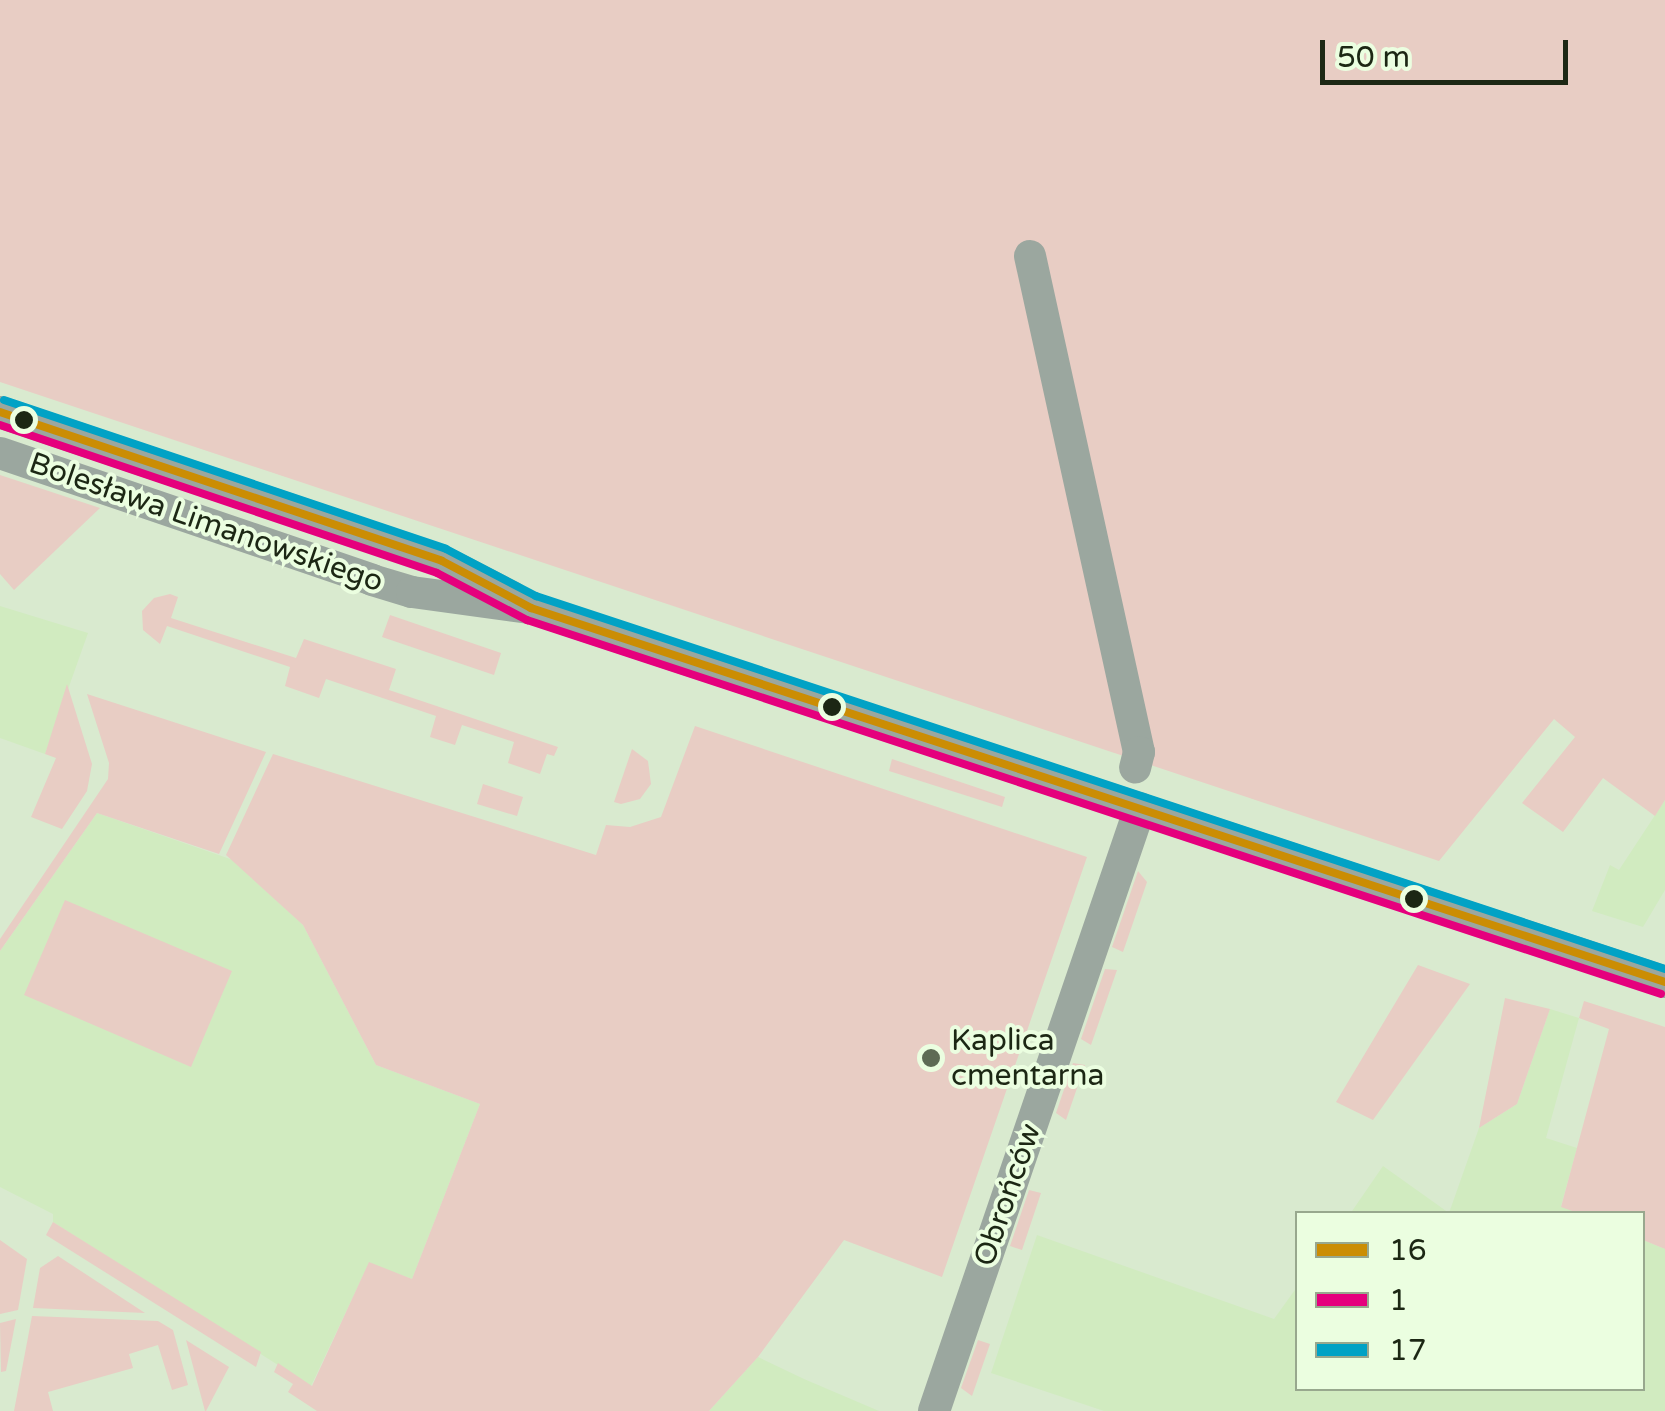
<!DOCTYPE html>
<meta charset="utf-8">
<style>
body{margin:0}
#map{position:relative;width:1665px;height:1411px;overflow:hidden;background:#d9eacf;font-family:"Varela Round",sans-serif}
div>[style]{position:absolute}
.built>*{inset:0;background:#d1ebc0}
.green>*{inset:0;background:#e8cdc4}
.minor>*{height:32px;margin:-16px;padding:0 16px;transform-origin:16px;border-radius:16px;background:#9ba79f}
.bus-1>*{height:8px;margin:-4px;padding:0 4px;transform-origin:4px;border-radius:4px;background:#cb8d04}
.bus-2>*{height:8px;margin:-4px;padding:0 4px;transform-origin:4px;border-radius:4px;background:#e5007d}
.bus-3>*{height:8px;margin:-4px;padding:0 4px;transform-origin:4px;border-radius:4px;background:#01a2c5}
.dots>*{width:28px;height:28px;translate:-50% -50%;box-sizing:border-box;border:5px solid #ebfee0;border-radius:50%}
span{translate:-50% -50%;white-space:nowrap;text-align:center;line-height:1.15;-webkit-text-stroke:8px #ebfee0;paint-order:stroke}
.street-label{font-size:30px;color:#1c2714}
.poi-label{font-size:30px;color:#1c2714}
.left{translate:0 -50%;text-align:left}
.legend{position:absolute;left:1295px;top:1211px;width:350px;height:180px;box-sizing:border-box;background:#ebfee0;border:2px solid #98a88e;margin:0;padding:12px 18px;list-style:none;font-size:30px;color:#1c2714}
.legend li{display:flex;align-items:center;gap:20px;height:50px}
.legend b{width:50px;border:2px solid #98a88e}
.scale{position:absolute;left:1320px;top:40px;width:248px;height:45px;box-sizing:border-box;border:5px solid #1c2714;border-top:0;padding-left:12px;font-size:30px;line-height:35px;white-space:nowrap;color:#1c2714;-webkit-text-stroke:8px #ebfee0;paint-order:stroke}
</style>
<div id="map">
<div class="built">
<div style="clip-path:polygon(0 606px,88px 633px,45px 754px,0 738px)"></div>
<div style="clip-path:polygon(1665px 800px,1665px 890px,1643px 927px,1592px 911px,1610px 865px,1619px 870px)"></div>
<div style="clip-path:polygon(97px 813px,233px 860px,303px 925px,376px 1065px,480px 1104px,412px 1279px,369px 1263px,311px 1386px,53px 1222px,53px 1214px,0 1187px,0 951px)"></div>
<div style="clip-path:polygon(1550px 1009px,1579px 1018px,1546px 1138px,1577px 1148px,1561px 1206px,1578px 1213px,1350px 1214px,1383px 1166px,1449px 1213px,1479px 1128px,1517px 1104px)"></div>
<div style="clip-path:polygon(1037px 1235px,1274px 1319px,1297px 1287px,1298px 1388px,1642px 1388px,1643px 1240px,1665px 1249px,1665px 1411px,1104px 1411px,991px 1373px)"></div>
<div style="clip-path:polygon(758px 1357px,804px 1379px,879px 1411px,709px 1411px)"></div>
</div>
<div class="green">
<div style="clip-path:polygon(0 0,1665px 0,1665px 800px,1655px 816px,1603px 778px,1563px 832px,1522px 803px,1575px 737px,1554px 719px,1439px 861px,0 382px)"></div>
<div style="clip-path:polygon(0 475px,100px 508px,14px 590px,0 574px)"></div>
<div style="clip-path:polygon(170px 594px,178px 597px,171px 618px,296px 658px,304px 639px,396px 669px,389px 690px,558px 747px,554px 756px,547px 754px,540px 774px,508px 763px,514px 742px,462px 725px,455px 745px,430px 737px,436px 716px,326px 679px,319px 698px,285px 686px,290px 667px,167px 626px,160px 644px,143px 630px,142px 611px,154px 598px)"></div>
<div style="clip-path:polygon(390px 615px,501px 653px,494px 675px,382px 637px)"></div>
<div style="clip-path:polygon(67px 684px,92px 764px,87px 791px,62px 829px,31px 817px,56px 758px,45px 754px)"></div>
<div style="clip-path:polygon(87px 694px,266px 752px,219px 854px,97px 813px,0 951px,0 939px,108px 779px,109px 763px)"></div>
<div style="clip-path:polygon(695px 726px,1087px 857px,942px 1277px,844px 1240px,758px 1357px,709px 1411px,317px 1411px,288px 1392px,293px 1384px,274px 1372px,278px 1363px,312px 1386px,369px 1262px,412px 1279px,480px 1104px,376px 1065px,303px 925px,226px 855px,273px 754px,596px 855px,606px 825px,630px 827px,661px 817px)"></div>
<div style="clip-path:polygon(632px 749px,648px 761px,651px 784px,640px 799px,621px 804px,614px 802px)"></div>
<div style="clip-path:polygon(892px 759px,1005px 797px,1002px 807px,889px 771px)"></div>
<div style="clip-path:polygon(483px 784px,523px 797px,517px 816px,477px 804px)"></div>
<div style="clip-path:polygon(1138px 871px,1147px 882px,1123px 952px,1112px 947px)"></div>
<div style="clip-path:polygon(65px 900px,232px 971px,191px 1067px,24px 995px)"></div>
<div style="clip-path:polygon(1418px 965px,1470px 984px,1373px 1120px,1336px 1102px)"></div>
<div style="clip-path:polygon(1105px 969px,1117px 970px,1091px 1045px,1081px 1039px)"></div>
<div style="clip-path:polygon(1505px 998px,1550px 1009px,1517px 1104px,1479px 1128px)"></div>
<div style="clip-path:polygon(1584px 1001px,1665px 1027px,1665px 1249px,1643px 1240px,1642px 1214px,1578px 1213px,1561px 1207px,1609px 1029px,1579px 1018px)"></div>
<div style="clip-path:polygon(1073px 1063px,1085px 1065px,1066px 1120px,1056px 1113px)"></div>
<div style="clip-path:polygon(1029px 1190px,1041px 1193px,1022px 1250px,1010px 1246px)"></div>
<div style="clip-path:polygon(53px 1222px,261px 1352px,256px 1367px,46px 1235px)"></div>
<div style="clip-path:polygon(0 1240px,27px 1259px,18px 1310px,0 1314px)"></div>
<div style="clip-path:polygon(58px 1256px,145px 1313px,33px 1308px,40px 1268px)"></div>
<div style="clip-path:polygon(32px 1316px,158px 1321px,173px 1330px,188px 1385px,172px 1390px,158px 1345px,129px 1354px,133px 1368px,48px 1392px,53px 1411px,14px 1411px)"></div>
<div style="clip-path:polygon(16px 1319px,6px 1371px,1px 1372px,0 1323px)"></div>
<div style="clip-path:polygon(186px 1340px,229px 1367px,206px 1411px,205px 1411px)"></div>
<div style="clip-path:polygon(978px 1340px,990px 1344px,972px 1396px,961px 1388px)"></div>
</div>
<div class="minor">
<div style="left:1030px;top:256px;width:508px;rotate:77.61deg"></div>
<div style="left:1139px;top:752px;width:16px;rotate:104deg"></div>
<div style="left:0;top:412px;width:466px;rotate:18.6deg"></div>
<div style="left:442px;top:561px;width:79px;rotate:27.2deg"></div>
<div style="left:0;top:453px;width:393px;rotate:18.8deg"></div>
<div style="left:372px;top:580px;width:42px;rotate:16.7deg"></div>
<div style="left:412px;top:592px;width:120px;rotate:7.7deg"></div>
<div style="left:531px;top:608px;width:1194px;rotate:18.25deg"></div>
<div style="left:934px;top:1411px;width:637px;rotate:-71.14deg"></div>
</div>
<div class="bus-1">
<div style="left:0;top:412px;width:466px;rotate:18.6deg"></div>
<div style="left:442px;top:561px;width:101px;rotate:27.8deg"></div>
<div style="left:531px;top:608px;width:1194px;rotate:18.25deg"></div>
</div>
<div class="bus-2">
<div style="left:0;top:425px;width:461px;rotate:18.7deg"></div>
<div style="left:437px;top:573px;width:102px;rotate:27.6deg"></div>
<div style="left:527px;top:620px;width:1194px;rotate:18.25deg"></div>
</div>
<div class="bus-3">
<div style="left:4px;top:400px;width:466px;rotate:18.6deg"></div>
<div style="left:446px;top:549px;width:102px;rotate:27.6deg"></div>
<div style="left:536px;top:596px;width:1189px;rotate:18.28deg"></div>
</div>
<div class="dots">
<div style="left:24px;top:420px;background:#1c2714"></div>
<div style="left:832px;top:707px;background:#1c2714"></div>
<div style="left:1414px;top:899px;background:#1c2714"></div>
<div style="left:931px;top:1058px;background:#5e6b55"></div>
</div>
<div class="street-label">
<span style="left:206px;top:523px;rotate:19deg">Bolesława Limanowskiego</span>
<span style="left:1008px;top:1195px;rotate:-71deg">Obrońców</span>
</div>
<div class="poi-label">
<span class="left" style="left:951px;top:1058px">Kaplica<br>cmentarna</span>
</div>
<ul class="legend">
<li><b style="height:12px;background:#cb8d04"></b>16</li>
<li><b style="height:12px;background:#e5007d"></b>1</li>
<li><b style="height:12px;background:#01a2c5"></b>17</li>
</ul>
<div class="scale">50 m</div>
</div>
